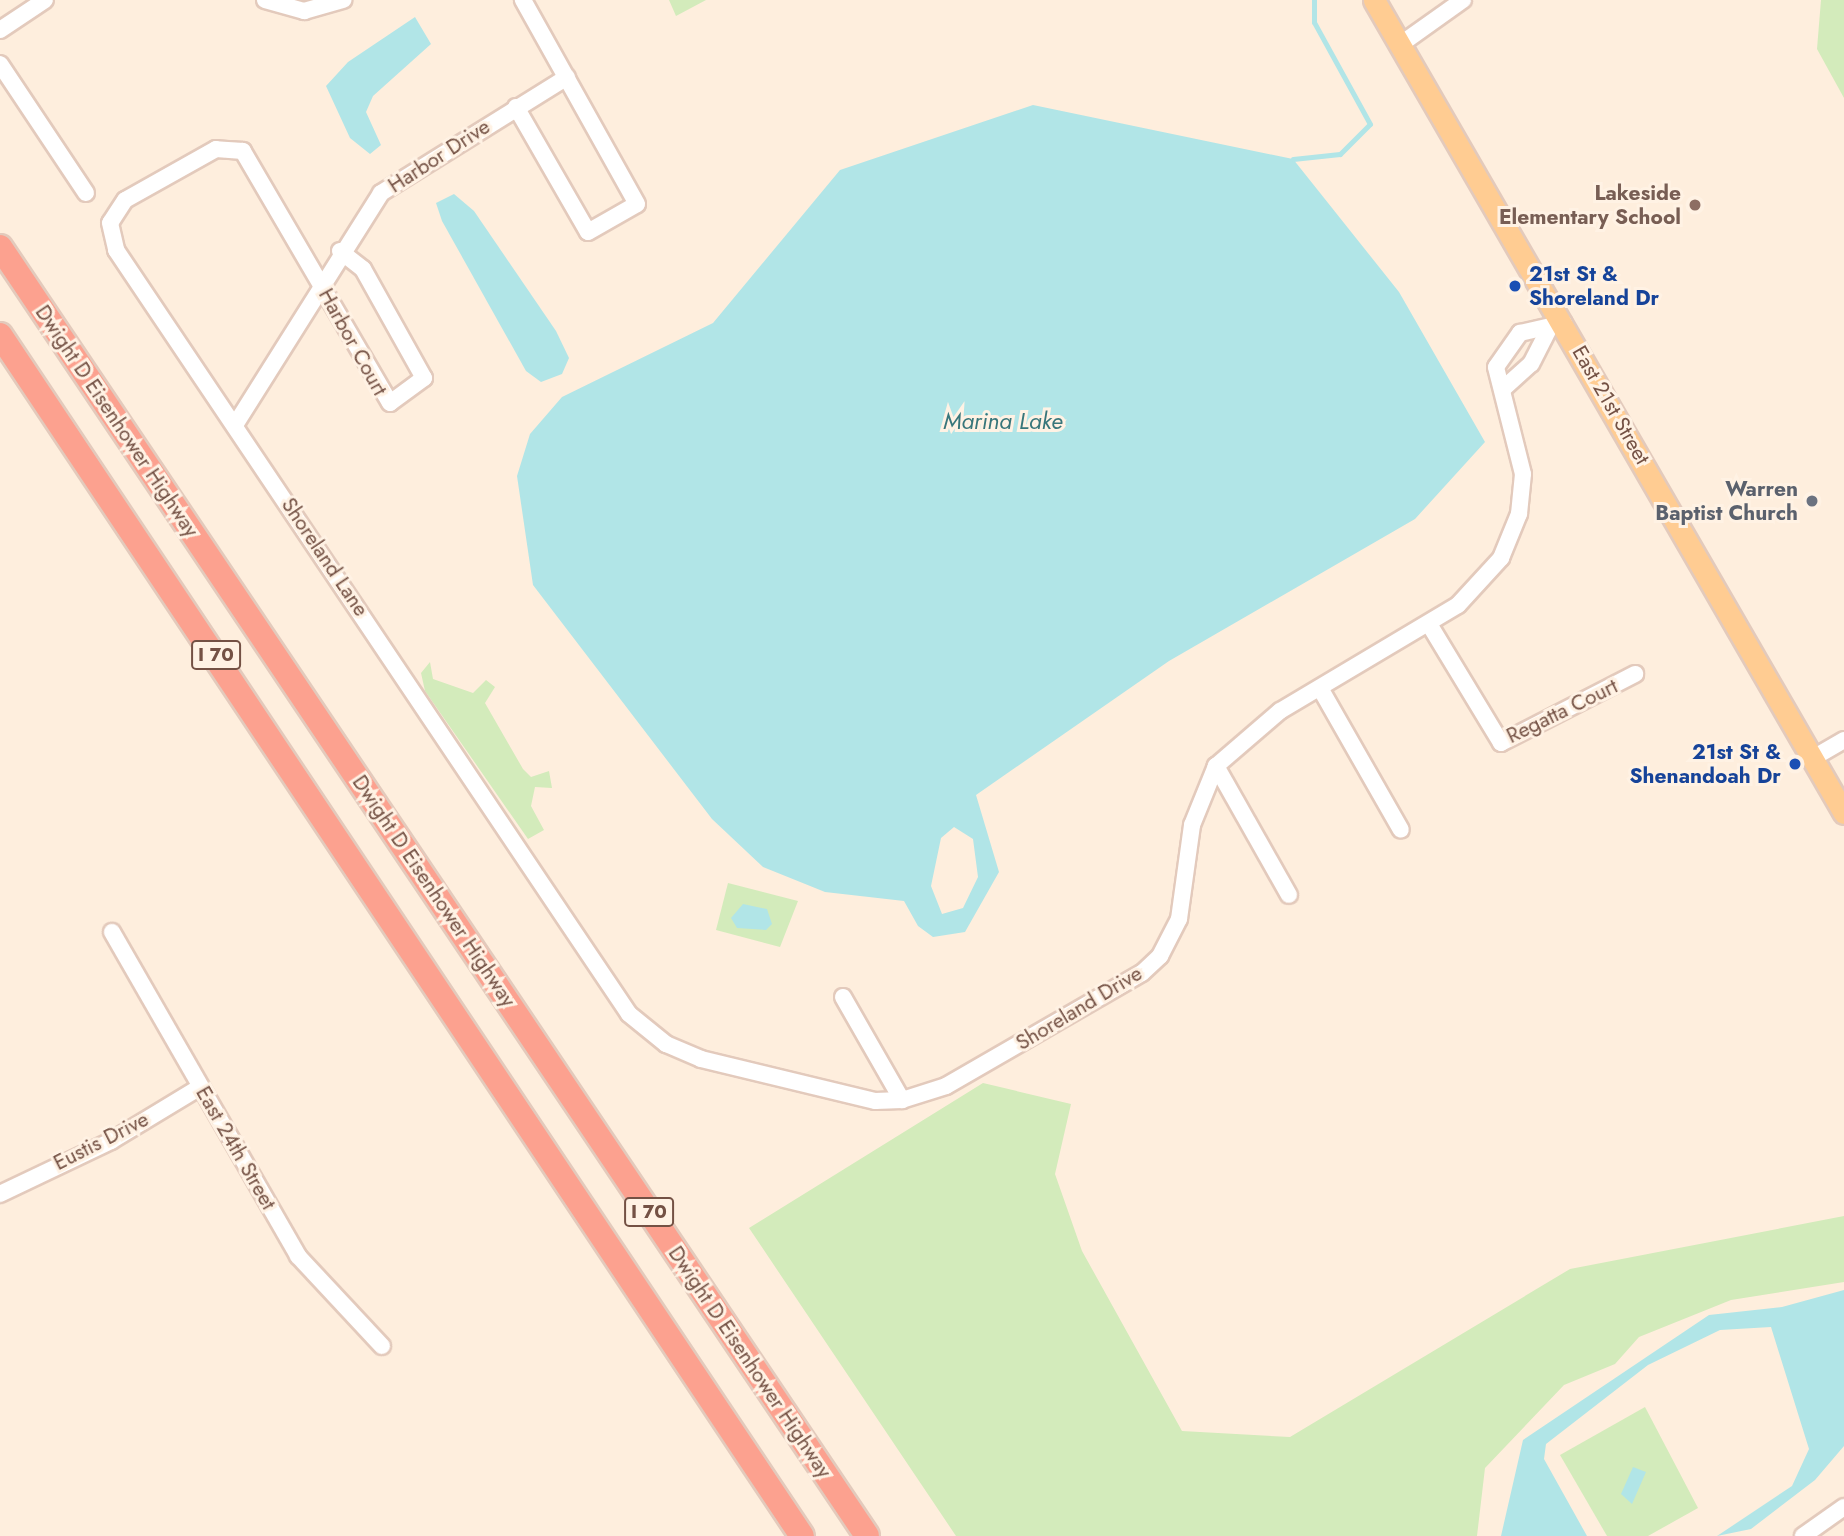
<!DOCTYPE html>
<style>
body{margin:0}
#map{position:relative;width:1844px;height:1536px;overflow:hidden;background:#feeedd;font-family:Jost,sans-serif}
div>[style]{position:absolute}
.green>*{inset:0;background:#d3ebbb}
.water>*{inset:0;background:#b1e5e7}
.stream>*{height:5px;margin:-2.5px;padding:0 2.5px;transform-origin:2.5px;border-radius:2.5px;background:#b1e5e7}
.roads{filter:drop-shadow(2px 0 #e3cabc) drop-shadow(-2px 0 #e3cabc) drop-shadow(0 2px #e3cabc) drop-shadow(0 -2px #e3cabc)}
.minor>*{height:16px;margin:-8px;padding:0 8px;transform-origin:8px;border-radius:8px;background:#fff}
.major>*{height:21px;margin:-10.5px;padding:0 10.5px;transform-origin:10.5px;border-radius:10.5px;background:#ffcc92}
.highway>*{height:24px;margin:-12px;padding:0 12px;transform-origin:12px;border-radius:12px;background:#fca18f}
.dots>*{width:19px;height:19px;translate:-50% -50%;box-sizing:border-box;border:4px solid #fff2e4;border-radius:50%}
span{translate:-50% -50%;white-space:nowrap;text-align:center;line-height:1.15;-webkit-text-stroke:6px #fff2e4;paint-order:stroke}
.shield-label span{padding:2px 5px;background:#fff2e4;border:2px solid;border-radius:5px;-webkit-text-stroke-width:0}
.shield-label{font-size:19px;color:#745144;font-weight:700}
.street-label{font-size:21px;color:#745144}
.education-label{font-size:21px;color:#785e54;font-weight:700}
.right{translate:-100% -50%;text-align:right}
.transit-label{font-size:21px;color:#164399;font-weight:700}
.left{translate:0 -50%;text-align:left}
.worship-label{font-size:21px;color:#5b616d;font-weight:700}
.water-label{font-size:23px;color:#38767b;font-style:italic}
</style>
<div id="map">
<div class="green">
<div style="clip-path:polygon(669px 0,706px 0,676px 16px)"></div>
<div style="clip-path:polygon(1821px 0,1844px 0,1844px 98px,1817px 49px)"></div>
<div style="clip-path:polygon(430px 662px,433px 679px,473px 693px,486px 680px,495px 687px,485px 703px,523px 769px,531px 777px,549px 771px,552px 788px,535px 787px,531px 806px,544px 830px,528px 839px,425px 691px,421px 673px)"></div>
<div style="clip-path:polygon(728px 883px,798px 901px,780px 947px,716px 930px)"></div>
<div style="clip-path:polygon(983px 1083px,1071px 1104px,1055px 1174px,1082px 1251px,1182px 1431px,1290px 1437px,1570px 1269px,1844px 1216px,1844px 1282px,1731px 1300px,1639px 1337px,1615px 1364px,1564px 1385px,1485px 1468px,1477px 1536px,956px 1536px,749px 1228px)"></div>
<div style="clip-path:polygon(1645px 1407px,1698px 1508px,1648px 1536px,1607px 1536px,1560px 1455px)"></div>
</div>
<div class="water">
<div style="clip-path:polygon(415px 17px,431px 44px,373px 96px,366px 112px,381px 145px,370px 154px,350px 138px,326px 86px,348px 62px)"></div>
<div style="clip-path:polygon(evenodd,1033px 105px,1293px 159px,1399px 292px,1485px 442px,1415px 519px,1169px 661px,976px 795px,999px 872px,965px 932px,933px 937px,918px 926px,904px 901px,825px 892px,763px 867px,712px 819px,533px 585px,517px 476px,530px 434px,562px 397px,713px 323px,840px 170px,1033px 105px,954px 827px,973px 839px,978px 877px,963px 908px,942px 914px,931px 886px,941px 838px,954px 827px)"></div>
<div style="clip-path:polygon(454px 194px,474px 211px,556px 331px,569px 358px,562px 374px,541px 382px,526px 371px,442px 221px,436px 203px)"></div>
<div style="clip-path:polygon(743px 904px,767px 909px,772px 924px,766px 930px,737px 928px,731px 918px)"></div>
<div style="clip-path:polygon(1844px 1290px,1844px 1446px,1815px 1480px,1751px 1529px,1717px 1536px,1792px 1486px,1809px 1449px,1771px 1327px,1720px 1330px,1648px 1365px,1546px 1444px,1544px 1459px,1587px 1536px,1501px 1536px,1523px 1440px,1709px 1315px,1782px 1307px)"></div>
<div style="clip-path:polygon(1633px 1467px,1646px 1472px,1632px 1504px,1621px 1494px)"></div>
</div>
<div class="stream">
<div style="left:1293px;top:159px;width:47px;rotate:-6.1deg"></div>
<div style="left:1340px;top:154px;width:42px;rotate:-45deg"></div>
<div style="left:1370px;top:124px;width:116px;rotate:-118.8deg"></div>
<div style="left:1314px;top:22px;width:22px;rotate:-90deg"></div>
</div>
<div class="roads">
<div class="minor">
<div style="left:265px;top:0;width:41px;rotate:15.8deg"></div>
<div style="left:304px;top:11px;width:41px;rotate:-15.8deg"></div>
<div style="left:0;top:30px;width:54px;rotate:-33.7deg"></div>
<div style="left:1401px;top:44px;width:76px;rotate:-35.4deg"></div>
<div style="left:0;top:64px;width:155px;rotate:56.3deg"></div>
<div style="left:516px;top:107px;width:144px;rotate:60.1deg"></div>
<div style="left:588px;top:232px;width:56px;rotate:-29.7deg"></div>
<div style="left:637px;top:204px;width:234px;rotate:-119.2deg"></div>
<div style="left:340px;top:251px;width:29px;rotate:38deg"></div>
<div style="left:363px;top:269px;width:125px;rotate:60.8deg"></div>
<div style="left:424px;top:378px;width:42px;rotate:143.7deg"></div>
<div style="left:390px;top:403px;width:292px;rotate:-120.3deg"></div>
<div style="left:243px;top:151px;width:27px;rotate:-176deg"></div>
<div style="left:216px;top:149px;width:104px;rotate:150.7deg"></div>
<div style="left:125px;top:200px;width:27px;rotate:123deg"></div>
<div style="left:110px;top:223px;width:28px;rotate:77deg"></div>
<div style="left:116px;top:250px;width:920px;rotate:56.12deg"></div>
<div style="left:629px;top:1014px;width:48px;rotate:39deg"></div>
<div style="left:666px;top:1044px;width:38px;rotate:23deg"></div>
<div style="left:701px;top:1059px;width:179px;rotate:13.6deg"></div>
<div style="left:875px;top:1101px;width:27px;rotate:-2deg"></div>
<div style="left:902px;top:1100px;width:46px;rotate:-17.7deg"></div>
<div style="left:946px;top:1086px;width:226px;rotate:-30deg"></div>
<div style="left:1142px;top:973px;width:25px;rotate:-43deg"></div>
<div style="left:1160px;top:956px;width:42px;rotate:-62.8deg"></div>
<div style="left:1179px;top:919px;width:95px;rotate:-82.1deg"></div>
<div style="left:1192px;top:825px;width:64px;rotate:-67.9deg"></div>
<div style="left:1216px;top:766px;width:84px;rotate:-40.7deg"></div>
<div style="left:1280px;top:711px;width:207px;rotate:-30.8deg"></div>
<div style="left:1458px;top:605px;width:64px;rotate:-47.5deg"></div>
<div style="left:1501px;top:558px;width:48px;rotate:-67.8deg"></div>
<div style="left:1519px;top:514px;width:40px;rotate:-84.3deg"></div>
<div style="left:1523px;top:474px;width:110px;rotate:-104.2deg"></div>
<div style="left:1496px;top:367px;width:42px;rotate:-54.8deg"></div>
<div style="left:1520px;top:333px;width:45px;rotate:-12.8deg"></div>
<div style="left:1504px;top:388px;width:36px;rotate:-42deg"></div>
<div style="left:1531px;top:364px;width:37px;rotate:-63deg"></div>
<div style="left:235px;top:425px;width:274px;rotate:-57.8deg"></div>
<div style="left:381px;top:193px;width:219px;rotate:-31.9deg"></div>
<div style="left:1429px;top:624px;width:139px;rotate:58.8deg"></div>
<div style="left:1501px;top:743px;width:151px;rotate:-27.2deg"></div>
<div style="left:1320px;top:688px;width:163px;rotate:60.3deg"></div>
<div style="left:1813px;top:758px;width:36px;rotate:-30deg"></div>
<div style="left:1216px;top:766px;width:148px;rotate:60.5deg"></div>
<div style="left:112px;top:932px;width:374px;rotate:60.1deg"></div>
<div style="left:298px;top:1256px;width:123px;rotate:47deg"></div>
<div style="left:843px;top:997px;width:119px;rotate:60.2deg"></div>
<div style="left:0;top:1194px;width:123px;rotate:-25.5deg"></div>
<div style="left:111px;top:1141px;width:104px;rotate:-31.2deg"></div>
<div style="left:1803px;top:1536px;width:50px;rotate:-35.3deg"></div>
</div>
<div class="major">
<div style="left:1374px;top:0;width:939px;rotate:59.97deg"></div>
</div>
<div class="highway">
<div style="left:0;top:247px;width:1553px;rotate:56.07deg"></div>
<div style="left:0;top:335px;width:1444px;rotate:56.27deg"></div>
</div>
</div>
<div class="dots">
<div style="left:1695px;top:205px;background:#8d6e63"></div>
<div style="left:1515px;top:286px;background:#1a4fb4"></div>
<div style="left:1812px;top:501px;background:#6b7280"></div>
<div style="left:1795px;top:764px;background:#1a4fb4"></div>
</div>
<div class="shield-label">
<span style="left:216px;top:655px">I 70</span>
<span style="left:649px;top:1212px">I 70</span>
</div>
<div class="street-label">
<span style="left:439px;top:156px;rotate:-33deg">Harbor Drive</span>
<span style="left:353px;top:342px;rotate:61deg">Harbor Court</span>
<span style="left:1611px;top:405px;rotate:60deg">East 21st Street</span>
<span style="left:117px;top:421px;rotate:56deg">Dwight D Eisenhower Highway</span>
<span style="left:325px;top:557px;rotate:56deg">Shoreland Lane</span>
<span style="left:1562px;top:711px;rotate:-26deg">Regatta Court</span>
<span style="left:434px;top:891px;rotate:56deg">Dwight D Eisenhower Highway</span>
<span style="left:1079px;top:1008px;rotate:-31deg">Shoreland Drive</span>
<span style="left:101px;top:1141px;rotate:-27deg">Eustis Drive</span>
<span style="left:236px;top:1148px;rotate:60deg">East 24th Street</span>
<span style="left:750px;top:1362px;rotate:56deg">Dwight D Eisenhower Highway</span>
</div>
<div class="education-label">
<span class="right" style="left:1681px;top:205px">Lakeside<br>Elementary School</span>
</div>
<div class="transit-label">
<span class="left" style="left:1529px;top:286px">21st St &amp;<br>Shoreland Dr</span>
<span class="right" style="left:1781px;top:764px">21st St &amp;<br>Shenandoah Dr</span>
</div>
<div class="worship-label">
<span class="right" style="left:1798px;top:501px">Warren<br>Baptist Church</span>
</div>
<div class="water-label">
<span style="left:1003px;top:421px">Marina Lake</span>
</div>
</div>
